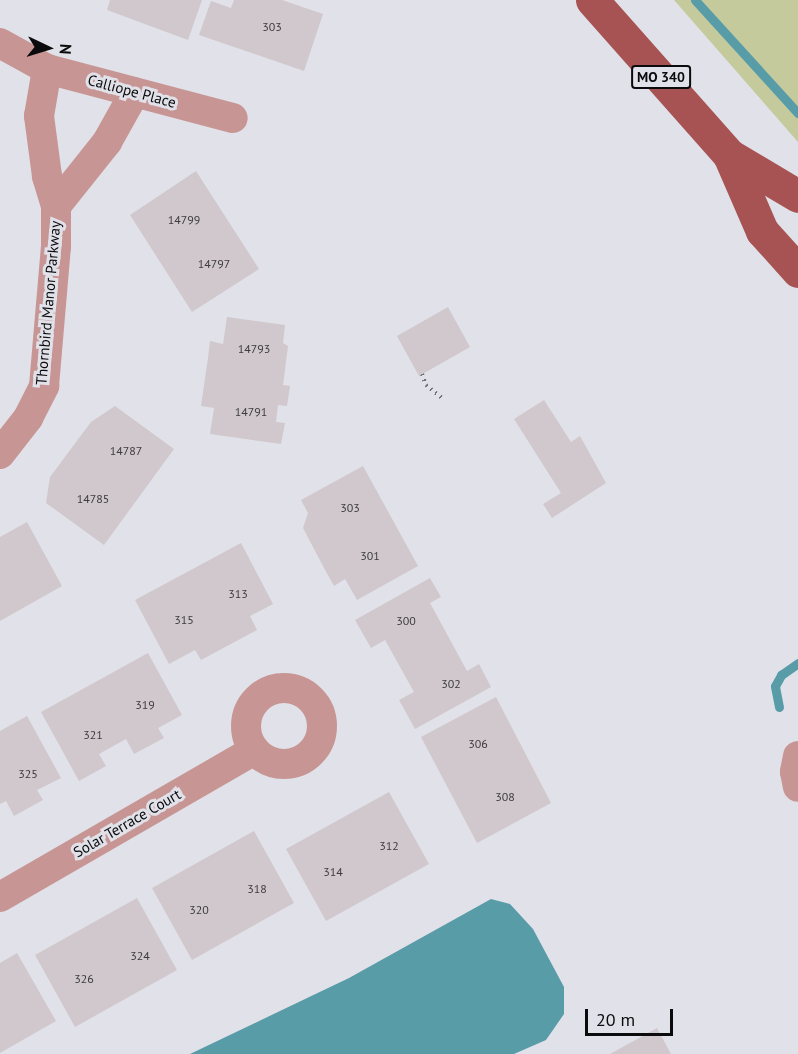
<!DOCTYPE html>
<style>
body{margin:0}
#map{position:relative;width:798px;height:1054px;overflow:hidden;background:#e1e1e9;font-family:"PT Sans",sans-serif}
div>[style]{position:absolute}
.green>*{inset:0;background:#c5ca9d}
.water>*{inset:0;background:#589ca8}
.stream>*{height:9px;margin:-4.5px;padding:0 4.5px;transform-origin:4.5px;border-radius:4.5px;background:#589ca8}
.building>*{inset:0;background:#d0c8cc}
.path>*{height:4px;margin-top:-2px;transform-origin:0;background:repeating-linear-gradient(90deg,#717176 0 1.5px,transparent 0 6px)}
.minor>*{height:30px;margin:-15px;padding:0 15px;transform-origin:15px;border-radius:15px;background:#c79694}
.minor>.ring{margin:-15px;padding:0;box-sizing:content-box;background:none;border:30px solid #c79694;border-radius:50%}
.primary>*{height:33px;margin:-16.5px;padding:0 16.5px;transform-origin:16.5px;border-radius:16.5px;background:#a85353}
span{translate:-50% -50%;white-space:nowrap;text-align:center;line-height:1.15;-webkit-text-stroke:6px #e1e1e9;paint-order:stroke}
.number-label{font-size:12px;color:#3c3a3d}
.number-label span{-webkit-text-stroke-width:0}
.shield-label span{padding:2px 4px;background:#e1e1e9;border:2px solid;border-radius:4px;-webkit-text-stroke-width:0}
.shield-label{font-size:14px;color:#0b0b0d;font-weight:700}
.street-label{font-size:15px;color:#0b0b0d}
.north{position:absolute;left:18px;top:18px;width:60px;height:60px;-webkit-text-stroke:4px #e1e1e9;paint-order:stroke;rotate:94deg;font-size:16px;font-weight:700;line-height:24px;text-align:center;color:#0b0b0d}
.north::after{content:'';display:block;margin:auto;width:21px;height:27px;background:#0b0b0d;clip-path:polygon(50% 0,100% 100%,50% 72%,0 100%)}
.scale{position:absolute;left:585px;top:1009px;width:88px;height:27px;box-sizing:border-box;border:3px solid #0b0b0d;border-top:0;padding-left:8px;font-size:18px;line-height:21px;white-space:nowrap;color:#0b0b0d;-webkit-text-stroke:4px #e1e1e9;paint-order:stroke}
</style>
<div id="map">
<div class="green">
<div style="clip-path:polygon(674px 0,798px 0,798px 142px)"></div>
</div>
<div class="water">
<div style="clip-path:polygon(491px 899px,510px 904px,533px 929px,564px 987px,564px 1014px,546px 1040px,514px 1054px,190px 1054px,349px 978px)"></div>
</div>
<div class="stream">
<div style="left:695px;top:0;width:153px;rotate:47.7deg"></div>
<div style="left:779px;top:707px;width:21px;rotate:-101deg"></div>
<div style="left:775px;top:686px;width:13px;rotate:-61deg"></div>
<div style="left:781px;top:675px;width:21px;rotate:-35deg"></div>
</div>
<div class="building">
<div style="clip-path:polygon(110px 0,202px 0,188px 40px,107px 10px)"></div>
<div style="clip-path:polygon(234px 0,282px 0,323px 14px,304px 71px,199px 35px,211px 1px,231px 8px)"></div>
<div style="clip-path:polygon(196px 171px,259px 269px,192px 312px,130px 215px)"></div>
<div style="clip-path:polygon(448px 307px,470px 347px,419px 376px,397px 336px)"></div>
<div style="clip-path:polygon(227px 317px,285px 325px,283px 343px,288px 346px,283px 385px,290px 386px,287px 406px,278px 405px,276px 422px,285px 423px,281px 444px,210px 434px,214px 408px,201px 406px,208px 358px,210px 341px,223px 344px)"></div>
<div style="clip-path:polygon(544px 400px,571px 442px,580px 436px,606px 483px,552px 518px,543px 504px,561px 493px,514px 419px)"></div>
<div style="clip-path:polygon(115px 406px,174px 449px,104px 545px,46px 503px,50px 477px,91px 422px)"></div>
<div style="clip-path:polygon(363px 466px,418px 566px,357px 600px,345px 579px,334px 586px,324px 568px,303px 528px,308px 513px,301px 500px)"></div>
<div style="clip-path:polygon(27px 522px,62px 586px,0 621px,0 537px)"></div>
<div style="clip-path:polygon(241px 543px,273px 604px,250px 616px,257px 630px,201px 660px,195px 650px,169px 664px,135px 600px)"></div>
<div style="clip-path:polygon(430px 578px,441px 597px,430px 603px,467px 671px,479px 664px,491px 687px,415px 729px,399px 700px,414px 692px,385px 640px,371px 648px,355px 620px)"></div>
<div style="clip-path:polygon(148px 653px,182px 715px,158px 728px,164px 738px,134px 754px,126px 739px,99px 754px,106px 766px,79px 781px,41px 712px)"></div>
<div style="clip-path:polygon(496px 697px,551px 803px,477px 843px,421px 737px)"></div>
<div style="clip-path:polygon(27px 716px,61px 778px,37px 790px,43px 800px,14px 816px,6px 801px,0 804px,0 731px)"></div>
<div style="clip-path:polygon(389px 792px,429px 864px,326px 921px,286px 849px)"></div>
<div style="clip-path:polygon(254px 831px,294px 903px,192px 960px,152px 888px)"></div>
<div style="clip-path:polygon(137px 898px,177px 970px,75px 1027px,35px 955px)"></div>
<div style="clip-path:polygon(17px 953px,56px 1021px,0 1053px,0 963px)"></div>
<div style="clip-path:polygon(657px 1028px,671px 1054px,610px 1054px)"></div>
</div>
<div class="path">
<div style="left:422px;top:374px;width:12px;rotate:70deg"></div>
<div style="left:426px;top:385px;width:22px;rotate:39deg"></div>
</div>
<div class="minor">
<div style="left:0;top:43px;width:54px;rotate:29deg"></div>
<div style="left:47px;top:69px;width:192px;rotate:14.8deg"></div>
<div style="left:56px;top:206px;width:82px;rotate:-51.4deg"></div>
<div style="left:107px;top:142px;width:57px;rotate:-60.8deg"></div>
<div style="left:0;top:454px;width:46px;rotate:-52.1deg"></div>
<div style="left:28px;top:418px;width:36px;rotate:-63deg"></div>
<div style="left:44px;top:386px;width:141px;rotate:-85.1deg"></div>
<div style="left:56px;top:246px;width:40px;rotate:-90deg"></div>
<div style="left:56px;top:206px;width:31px;rotate:-107deg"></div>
<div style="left:47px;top:176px;width:61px;rotate:-97.6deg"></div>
<div style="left:39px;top:116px;width:48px;rotate:-80.3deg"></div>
<div class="ring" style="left:246px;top:688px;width:46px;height:46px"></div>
<div style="left:798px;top:756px;width:16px;rotate:101deg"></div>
<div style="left:795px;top:772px;width:15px;rotate:79deg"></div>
<div style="left:0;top:897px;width:294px;rotate:-30deg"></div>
</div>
<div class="primary">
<div style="left:592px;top:0;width:207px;rotate:48.5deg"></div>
<div style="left:729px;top:155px;width:80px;rotate:30.7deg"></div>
<div style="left:729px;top:155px;width:83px;rotate:66.5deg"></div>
<div style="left:762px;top:231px;width:54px;rotate:48deg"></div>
</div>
<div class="number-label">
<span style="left:272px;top:27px">303</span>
<span style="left:184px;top:220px">14799</span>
<span style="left:214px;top:264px">14797</span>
<span style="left:254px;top:349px">14793</span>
<span style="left:251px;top:412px">14791</span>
<span style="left:126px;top:451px">14787</span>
<span style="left:93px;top:499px">14785</span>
<span style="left:350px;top:508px">303</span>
<span style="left:370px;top:556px">301</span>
<span style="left:238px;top:594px">313</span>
<span style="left:184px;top:620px">315</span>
<span style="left:406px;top:621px">300</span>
<span style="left:451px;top:684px">302</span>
<span style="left:145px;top:705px">319</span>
<span style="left:93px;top:735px">321</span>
<span style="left:478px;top:744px">306</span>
<span style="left:28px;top:774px">325</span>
<span style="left:505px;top:797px">308</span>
<span style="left:389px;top:846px">312</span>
<span style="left:333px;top:872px">314</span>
<span style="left:257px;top:889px">318</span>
<span style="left:199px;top:910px">320</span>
<span style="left:140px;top:956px">324</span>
<span style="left:84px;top:979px">326</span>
</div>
<div class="shield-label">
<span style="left:661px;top:77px">MO 340</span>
</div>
<div class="street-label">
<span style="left:132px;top:91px;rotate:15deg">Calliope Place</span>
<span style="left:48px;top:303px;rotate:-85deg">Thornbird Manor Parkway</span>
<span style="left:127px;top:823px;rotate:-30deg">Solar Terrace Court</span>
</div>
<div class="north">N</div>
<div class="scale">20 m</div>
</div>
